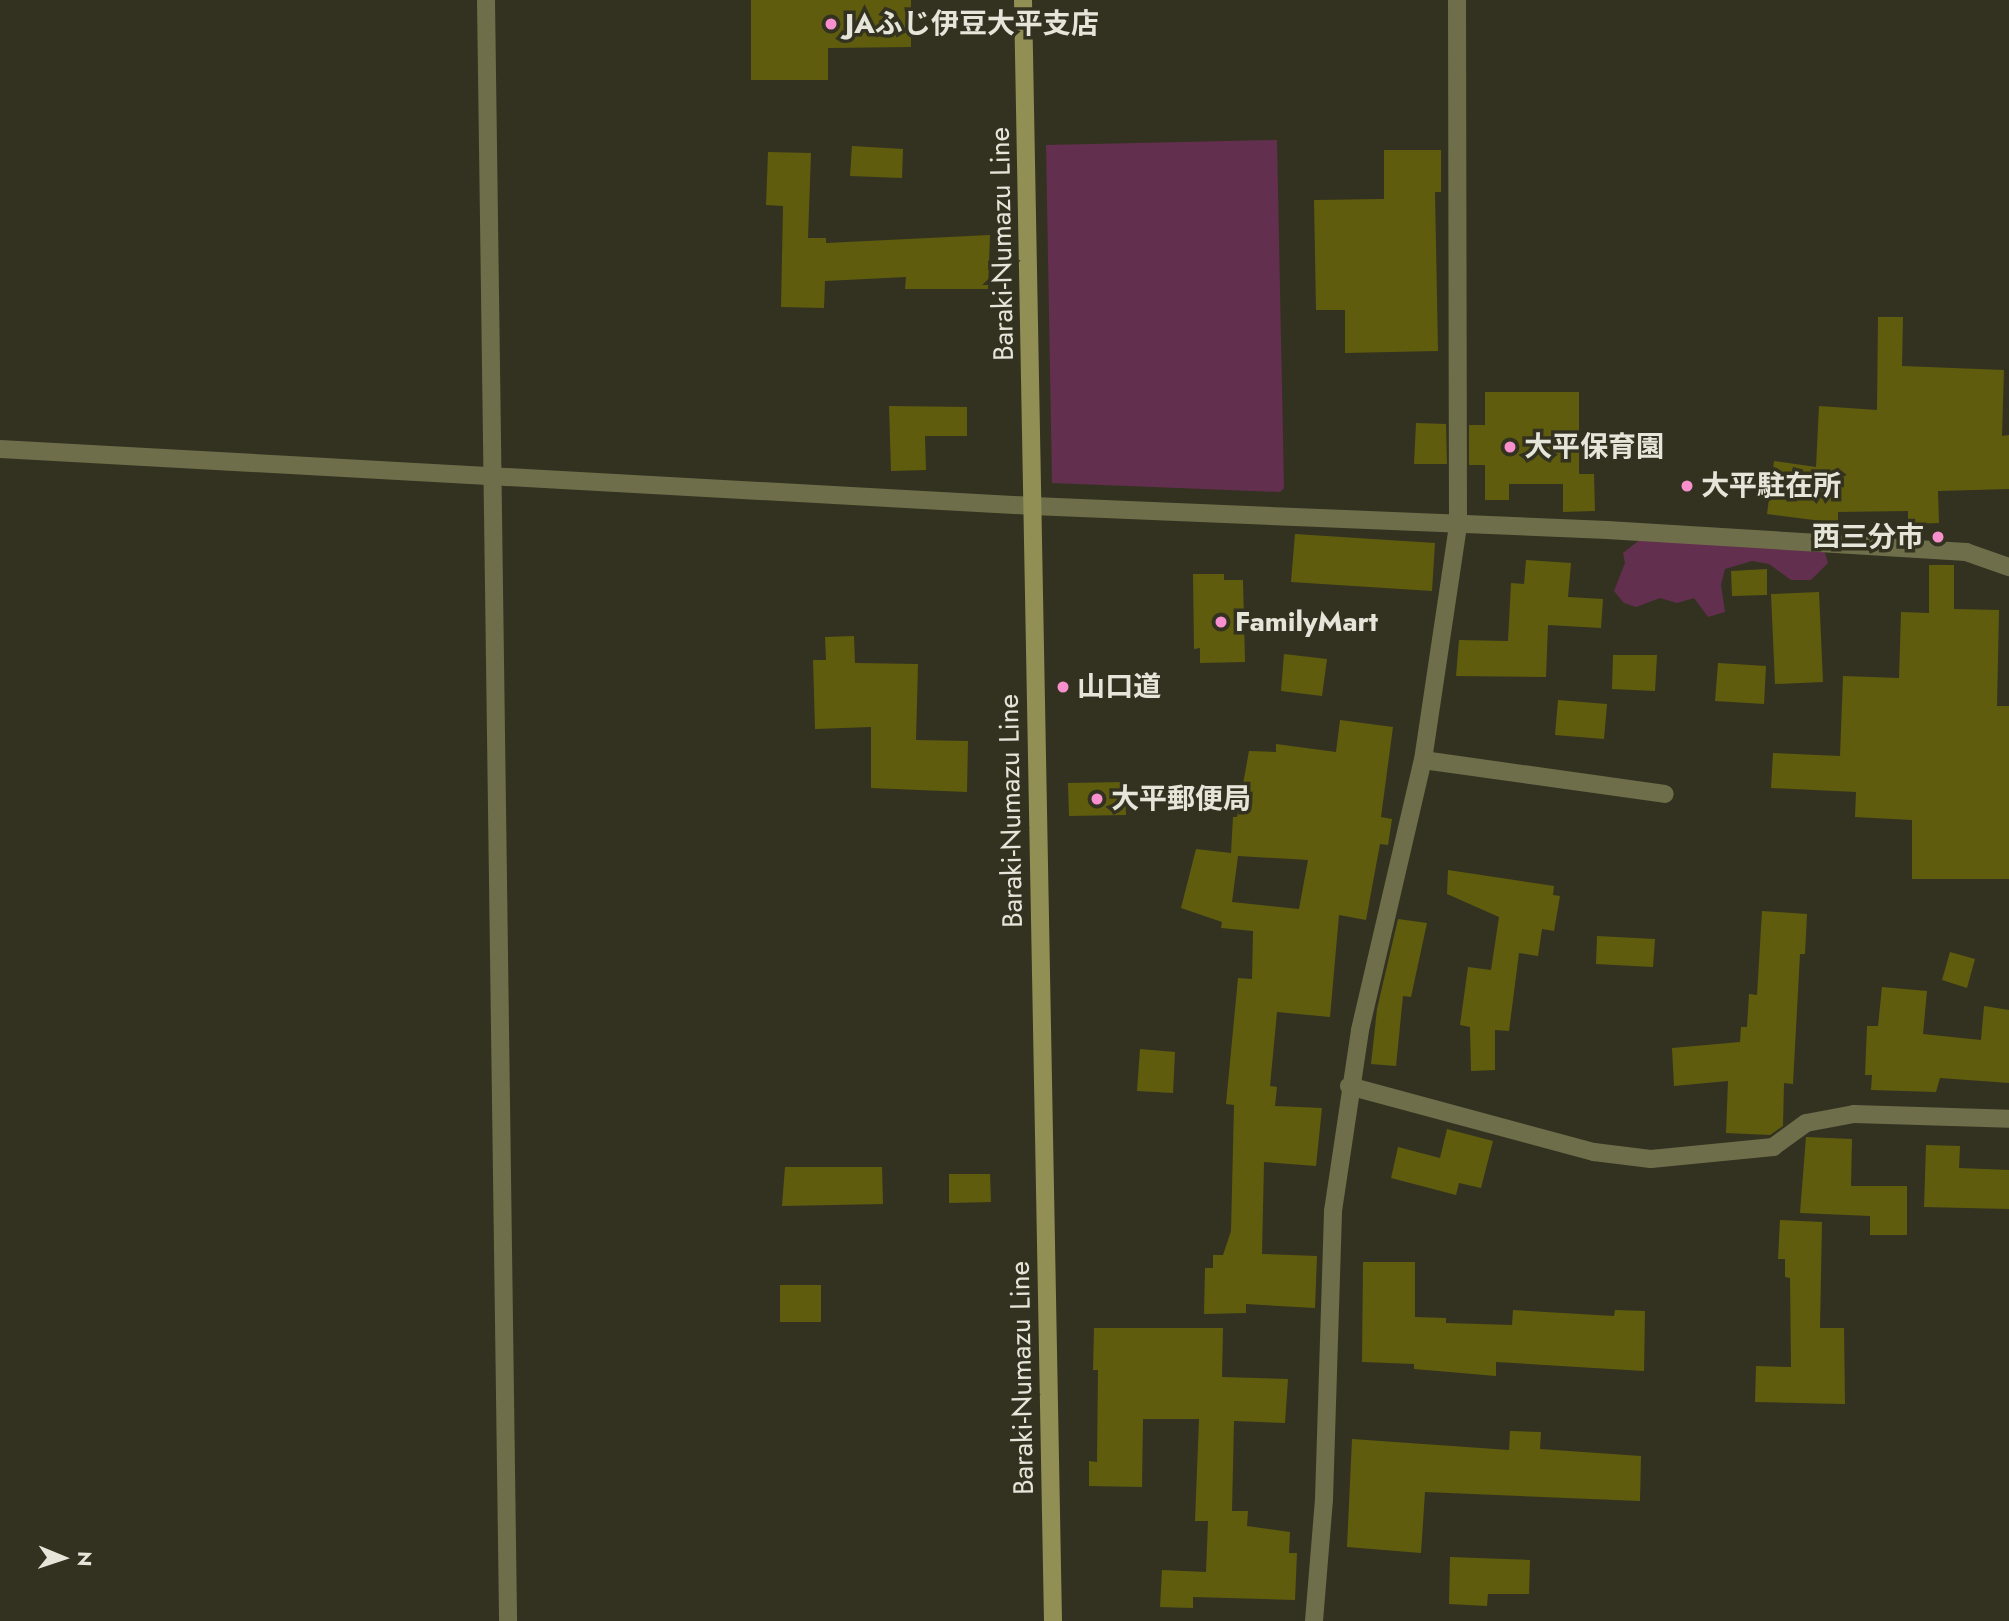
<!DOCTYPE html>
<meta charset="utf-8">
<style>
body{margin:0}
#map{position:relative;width:2009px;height:1621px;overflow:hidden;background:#333220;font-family:Jost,"Noto Sans JP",sans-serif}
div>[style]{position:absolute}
.green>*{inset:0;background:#622f4e}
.building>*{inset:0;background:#605c0e}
.street>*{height:18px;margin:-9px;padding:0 9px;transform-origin:9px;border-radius:9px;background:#6f6e4a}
.secondary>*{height:18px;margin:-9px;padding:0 9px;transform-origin:9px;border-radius:9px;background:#928f55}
.dots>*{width:19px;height:19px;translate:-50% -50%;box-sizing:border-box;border:4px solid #333220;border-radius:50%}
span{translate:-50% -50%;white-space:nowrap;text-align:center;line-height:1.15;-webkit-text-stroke:7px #333220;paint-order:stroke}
.poi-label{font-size:28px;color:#e5e5da;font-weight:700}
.left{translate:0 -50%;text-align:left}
.right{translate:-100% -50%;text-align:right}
.street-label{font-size:28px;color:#e5e5da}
.north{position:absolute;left:28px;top:1523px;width:70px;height:70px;-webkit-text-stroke:5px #333220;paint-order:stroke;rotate:92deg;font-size:19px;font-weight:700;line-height:28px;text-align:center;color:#e5e5da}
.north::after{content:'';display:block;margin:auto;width:24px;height:32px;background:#e5e5da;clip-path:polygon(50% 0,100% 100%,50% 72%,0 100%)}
</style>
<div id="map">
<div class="green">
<div style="clip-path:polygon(1277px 140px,1284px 488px,1280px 492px,1052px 483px,1046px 145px)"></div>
<div style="clip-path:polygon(1642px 538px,1746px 543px,1782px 550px,1816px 548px,1825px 553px,1828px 563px,1811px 580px,1791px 580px,1769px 564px,1752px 561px,1725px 569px,1721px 585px,1725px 612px,1708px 617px,1694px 598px,1677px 603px,1660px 598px,1636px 607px,1624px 603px,1614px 591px,1625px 563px,1623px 553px)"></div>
</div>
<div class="building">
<div style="clip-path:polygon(751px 0,911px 0,911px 47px,828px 48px,828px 80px,751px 80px)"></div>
<div style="clip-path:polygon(852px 146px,903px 149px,902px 178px,850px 176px)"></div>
<div style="clip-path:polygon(1384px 150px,1441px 150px,1441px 192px,1435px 192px,1438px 351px,1345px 353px,1345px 310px,1316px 310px,1314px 200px,1384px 199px)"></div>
<div style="clip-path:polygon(768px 152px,811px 153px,808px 238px,826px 238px,826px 243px,990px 235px,988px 289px,905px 289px,906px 277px,825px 281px,824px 308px,781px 307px,783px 206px,766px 205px)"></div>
<div style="clip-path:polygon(1878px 317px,1903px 317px,1902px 366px,2004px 370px,2002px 436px,2009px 435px,2009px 489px,1938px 491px,1939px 523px,1908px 524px,1908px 511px,1838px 512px,1838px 523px,1767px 514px,1774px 461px,1816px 467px,1819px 406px,1877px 410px)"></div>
<div style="clip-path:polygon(1485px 392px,1579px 392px,1579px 474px,1594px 474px,1595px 511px,1563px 512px,1563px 484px,1509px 484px,1509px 500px,1485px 500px,1485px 465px,1469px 465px,1469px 425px,1485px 425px)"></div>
<div style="clip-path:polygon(889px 406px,967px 407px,967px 436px,925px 436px,926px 470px,891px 471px)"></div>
<div style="clip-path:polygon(1416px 423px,1446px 424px,1447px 464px,1414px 464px)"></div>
<div style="clip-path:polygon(1295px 534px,1435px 543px,1432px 591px,1291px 582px)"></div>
<div style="clip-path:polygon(1526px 560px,1571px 563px,1568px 597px,1603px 599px,1601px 628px,1548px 625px,1546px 677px,1456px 676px,1459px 640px,1508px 641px,1511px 583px,1524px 584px)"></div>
<div style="clip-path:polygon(1929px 565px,1954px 565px,1954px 609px,1999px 610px,1997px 706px,2009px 706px,2009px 879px,1912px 879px,1912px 820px,1855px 817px,1856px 792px,1771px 788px,1773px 753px,1840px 756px,1843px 676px,1899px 678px,1901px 612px,1929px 613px)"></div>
<div style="clip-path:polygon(1767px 569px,1767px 595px,1732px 596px,1731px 571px)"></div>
<div style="clip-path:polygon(1193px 574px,1224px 574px,1224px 580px,1243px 580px,1245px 662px,1200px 663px,1200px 648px,1194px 649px)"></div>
<div style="clip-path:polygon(1819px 592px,1823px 682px,1775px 684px,1771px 594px)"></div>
<div style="clip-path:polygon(854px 636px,855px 663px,918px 664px,916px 740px,968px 741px,967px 792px,871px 788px,871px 727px,815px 729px,813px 660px,826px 660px,825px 637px)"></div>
<div style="clip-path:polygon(1284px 654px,1327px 659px,1322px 696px,1281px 691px)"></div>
<div style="clip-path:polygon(1613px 655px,1657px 655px,1655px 691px,1612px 689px)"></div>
<div style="clip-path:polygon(1718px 663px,1766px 666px,1764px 704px,1715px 701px)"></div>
<div style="clip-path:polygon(1558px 700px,1607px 704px,1604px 739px,1555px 735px)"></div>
<div style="clip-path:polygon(evenodd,1340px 720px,1393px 727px,1381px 817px,1392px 819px,1388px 845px,1380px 844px,1366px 920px,1339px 915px,1330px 1017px,1277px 1012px,1270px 1086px,1277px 1087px,1275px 1106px,1322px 1108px,1316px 1166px,1264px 1162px,1262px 1254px,1317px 1256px,1315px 1308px,1246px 1304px,1246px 1313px,1204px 1314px,1205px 1268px,1213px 1268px,1213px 1255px,1223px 1255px,1231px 1231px,1234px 1105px,1226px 1104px,1238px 978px,1252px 979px,1253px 931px,1221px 928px,1222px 922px,1181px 908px,1196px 849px,1231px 853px,1233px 817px,1237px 817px,1249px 751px,1276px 752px,1276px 744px,1336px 752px,1340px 720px,1238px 856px,1308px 860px,1299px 909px,1232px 902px,1238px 856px)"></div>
<div style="clip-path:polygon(1125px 782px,1126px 815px,1069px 816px,1068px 783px)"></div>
<div style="clip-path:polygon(1448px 870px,1554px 886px,1553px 895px,1560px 896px,1554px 931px,1542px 929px,1538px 956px,1519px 953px,1509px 1031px,1495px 1030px,1495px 1070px,1471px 1071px,1470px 1027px,1460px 1025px,1468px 967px,1491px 970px,1499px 917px,1447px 894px)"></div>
<div style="clip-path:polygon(1762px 911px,1807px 914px,1805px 954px,1800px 954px,1793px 1084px,1784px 1083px,1783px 1126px,1770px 1135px,1726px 1133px,1728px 1081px,1674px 1086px,1672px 1048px,1740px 1042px,1741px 1027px,1747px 1027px,1749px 994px,1757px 995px)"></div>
<div style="clip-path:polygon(1398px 919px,1427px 923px,1411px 997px,1403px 996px,1396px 1066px,1371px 1064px,1377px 1009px)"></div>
<div style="clip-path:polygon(1597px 936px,1655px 939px,1653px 967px,1596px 964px)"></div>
<div style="clip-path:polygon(1950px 952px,1975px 959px,1967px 988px,1942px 980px)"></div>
<div style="clip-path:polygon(1882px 987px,1927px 991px,1923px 1034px,1981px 1040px,1984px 1006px,2009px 1010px,2009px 1083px,1940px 1078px,1936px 1092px,1871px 1090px,1872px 1075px,1865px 1075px,1867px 1026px,1878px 1026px)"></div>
<div style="clip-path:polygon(1140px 1049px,1175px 1052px,1173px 1093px,1137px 1091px)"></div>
<div style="clip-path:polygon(1447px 1129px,1493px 1141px,1481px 1188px,1459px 1183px,1456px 1195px,1391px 1178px,1398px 1147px,1440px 1158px)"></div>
<div style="clip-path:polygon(1806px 1137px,1852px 1139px,1851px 1186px,1907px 1186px,1907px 1235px,1870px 1235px,1870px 1216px,1800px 1213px)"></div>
<div style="clip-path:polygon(1926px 1145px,1960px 1146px,1959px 1168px,2009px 1170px,2009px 1209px,1924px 1207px)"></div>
<div style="clip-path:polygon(785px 1167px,882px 1167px,883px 1204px,782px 1206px)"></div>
<div style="clip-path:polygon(949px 1174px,990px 1174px,991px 1202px,949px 1203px)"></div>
<div style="clip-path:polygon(1780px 1220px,1822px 1222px,1820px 1328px,1844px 1328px,1845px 1404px,1755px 1402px,1756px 1366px,1791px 1367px,1790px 1278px,1785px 1277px,1785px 1259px,1778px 1259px)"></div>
<div style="clip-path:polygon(1363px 1262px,1415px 1262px,1415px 1317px,1446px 1318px,1446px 1323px,1512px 1325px,1513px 1310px,1614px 1316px,1615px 1310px,1645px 1311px,1644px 1371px,1496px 1362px,1496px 1376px,1414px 1369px,1414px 1364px,1362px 1362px)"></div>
<div style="clip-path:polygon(780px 1285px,821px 1285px,821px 1322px,780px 1322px)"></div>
<div style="clip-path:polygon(1094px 1328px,1223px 1328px,1222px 1377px,1288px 1379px,1285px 1423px,1234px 1421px,1232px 1511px,1248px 1511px,1247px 1526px,1290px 1532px,1289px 1553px,1297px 1553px,1295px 1600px,1193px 1597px,1193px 1608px,1160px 1607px,1162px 1570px,1206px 1572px,1208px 1521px,1195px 1521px,1199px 1419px,1143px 1419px,1142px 1487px,1089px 1486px,1089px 1461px,1097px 1462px,1098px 1370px,1093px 1370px)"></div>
<div style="clip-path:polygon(1510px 1431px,1541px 1432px,1540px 1449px,1641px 1456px,1640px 1501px,1425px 1492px,1421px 1553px,1347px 1547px,1352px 1439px,1509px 1450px)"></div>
<div style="clip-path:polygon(1450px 1557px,1530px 1560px,1529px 1594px,1488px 1594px,1487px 1606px,1449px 1604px)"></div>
</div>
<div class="street">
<div style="left:486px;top:0;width:1621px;rotate:89.22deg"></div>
<div style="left:0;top:449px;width:1035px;rotate:3.16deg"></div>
<div style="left:1033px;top:506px;width:575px;rotate:2.39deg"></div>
<div style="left:1607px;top:530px;width:360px;rotate:3.5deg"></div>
<div style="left:1966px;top:552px;width:46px;rotate:19.2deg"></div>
<div style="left:1423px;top:760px;width:244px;rotate:8deg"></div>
<div style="left:1349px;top:1086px;width:254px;rotate:15.1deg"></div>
<div style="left:1594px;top:1152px;width:57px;rotate:7deg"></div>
<div style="left:1651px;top:1159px;width:123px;rotate:-5.6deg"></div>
<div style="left:1773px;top:1147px;width:41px;rotate:-36deg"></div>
<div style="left:1806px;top:1123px;width:49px;rotate:-10.6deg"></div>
<div style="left:1854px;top:1114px;width:155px;rotate:1.8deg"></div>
<div style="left:1314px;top:1621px;width:122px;rotate:-85.3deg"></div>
<div style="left:1324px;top:1499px;width:288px;rotate:-88.2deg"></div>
<div style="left:1333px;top:1211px;width:183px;rotate:-81.5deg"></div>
<div style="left:1360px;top:1030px;width:277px;rotate:-76.9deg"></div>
<div style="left:1423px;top:760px;width:238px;rotate:-81.5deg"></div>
<div style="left:1458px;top:525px;width:525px;rotate:-90.11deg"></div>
</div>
<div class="secondary">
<div style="left:1023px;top:0;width:1621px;rotate:88.94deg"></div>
</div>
<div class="dots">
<div style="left:831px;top:24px;background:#f790cd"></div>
<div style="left:1510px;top:447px;background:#f790cd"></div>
<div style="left:1687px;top:486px;background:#f790cd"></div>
<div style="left:1938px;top:537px;background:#f790cd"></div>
<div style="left:1221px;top:622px;background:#f790cd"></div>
<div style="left:1063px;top:687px;background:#f790cd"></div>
<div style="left:1097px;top:799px;background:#f790cd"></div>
</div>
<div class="poi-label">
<span class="left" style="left:845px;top:24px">JAふじ伊豆大平支店</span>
<span class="left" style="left:1524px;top:447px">大平保育園</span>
<span class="left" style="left:1701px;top:486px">大平駐在所</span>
<span class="right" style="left:1924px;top:537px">西三分市</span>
<span class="left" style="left:1235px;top:622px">FamilyMart</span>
<span class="left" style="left:1077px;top:687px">山口道</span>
<span class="left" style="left:1111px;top:799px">大平郵便局</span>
</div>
<div class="street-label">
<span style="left:1002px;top:244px;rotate:-91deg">Baraki-Numazu Line</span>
<span style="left:1011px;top:811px;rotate:-91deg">Baraki-Numazu Line</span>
<span style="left:1022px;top:1378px;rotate:-91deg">Baraki-Numazu Line</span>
</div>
<div class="north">N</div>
</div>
